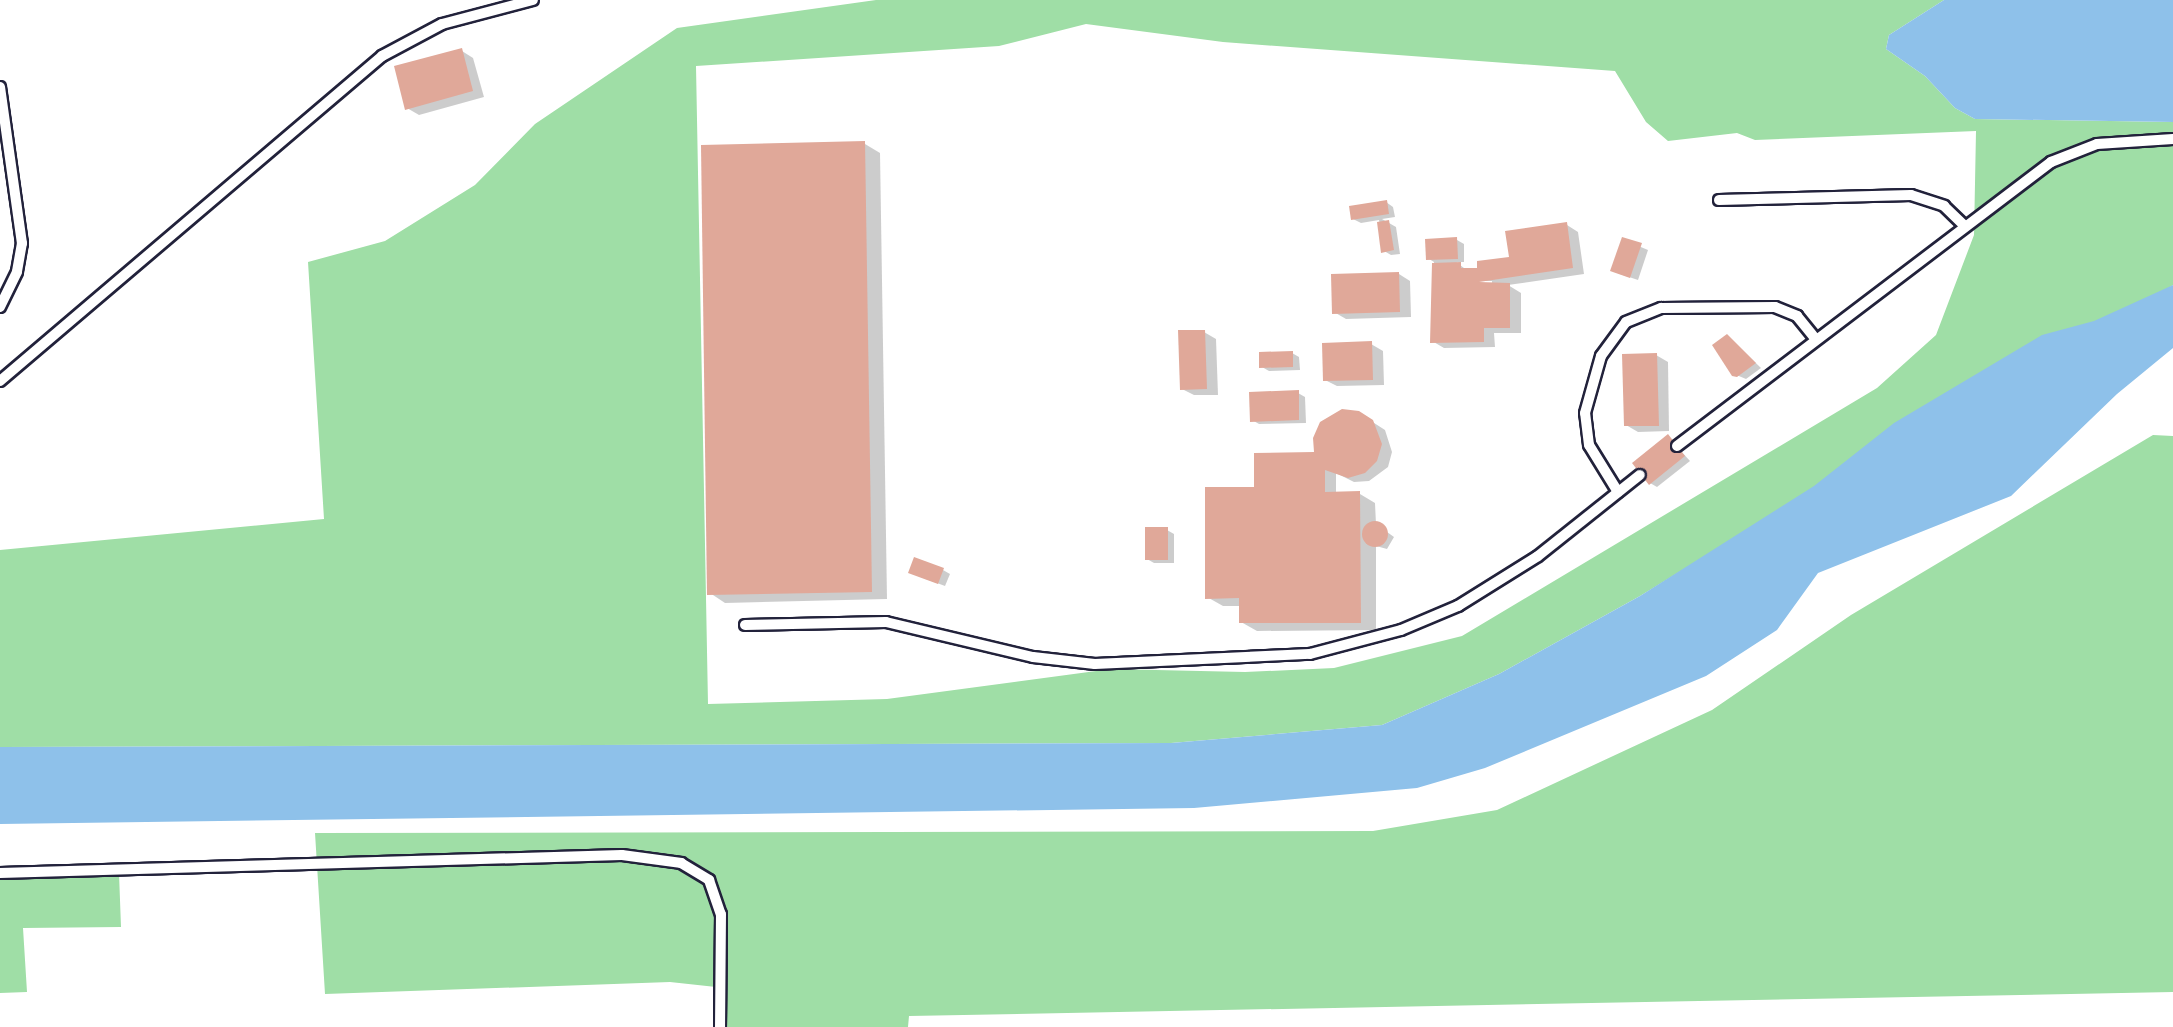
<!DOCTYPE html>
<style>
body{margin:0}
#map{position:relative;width:2173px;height:1027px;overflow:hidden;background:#fff;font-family:Pangolin,sans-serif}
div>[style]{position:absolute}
.green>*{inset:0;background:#9fdea6}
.water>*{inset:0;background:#8ec1ea}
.shadow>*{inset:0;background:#0003}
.building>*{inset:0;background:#e0a899}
.round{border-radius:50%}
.roads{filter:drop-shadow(2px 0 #22223b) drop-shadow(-2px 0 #22223b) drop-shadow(0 2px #22223b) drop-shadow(0 -2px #22223b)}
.lane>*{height:10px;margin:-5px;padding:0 5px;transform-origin:5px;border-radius:5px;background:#fff}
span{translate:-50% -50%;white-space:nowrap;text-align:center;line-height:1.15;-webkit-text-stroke:9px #fff;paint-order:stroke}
</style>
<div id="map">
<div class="green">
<div style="clip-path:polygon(evenodd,876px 0,1944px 0,1889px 35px,1886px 49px,1925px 76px,1955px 108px,1975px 119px,2173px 122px,2173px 285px,2123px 317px,1940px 412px,1640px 596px,1499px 674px,1382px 725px,1171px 743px,0 747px,0 550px,324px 519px,308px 262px,385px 241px,475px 185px,535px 124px,677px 28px,876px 0,1086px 24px,1223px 42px,1615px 71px,1646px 122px,1668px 141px,1737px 133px,1755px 140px,1976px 131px,1974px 235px,1936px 335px,1877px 388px,1462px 636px,1334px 668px,1245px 672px,1111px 669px,887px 699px,708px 704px,696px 66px,999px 46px,1086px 24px)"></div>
<div style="clip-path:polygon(2153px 435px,2173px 436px,2173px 992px,909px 1016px,908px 1027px,717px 1027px,716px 987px,670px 982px,325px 994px,315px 833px,1373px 831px,1497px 810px,1712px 710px,1851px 615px)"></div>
<div style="clip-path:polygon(119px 873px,121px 927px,23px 928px,27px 992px,0 993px,0 875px)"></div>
</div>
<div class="water">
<div style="clip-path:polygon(1944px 0,2173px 0,2173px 122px,1975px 119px,1955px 108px,1925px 76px,1886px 49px,1889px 35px)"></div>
<div style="clip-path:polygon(2173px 285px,2173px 348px,2117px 394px,2011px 496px,1818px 573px,1777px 630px,1706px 676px,1485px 768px,1417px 788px,1194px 808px,0 824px,0 747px,1171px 743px,1382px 725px,1499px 674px,1640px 596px,1814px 486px,1894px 423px,2042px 335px,2094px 321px)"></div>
</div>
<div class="shadow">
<div style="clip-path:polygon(462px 51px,473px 58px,484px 97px,419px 115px,407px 108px)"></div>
<div style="clip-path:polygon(865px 144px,880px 153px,887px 599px,725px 603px,710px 593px)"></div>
<div style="clip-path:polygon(1386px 202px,1393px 207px,1395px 217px,1382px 219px,1396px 227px,1400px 254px,1391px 255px,1384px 251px,1379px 220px,1361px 223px,1353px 219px)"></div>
<div style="clip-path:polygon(evenodd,1567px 225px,1578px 232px,1584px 274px,1508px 285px,1521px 293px,1521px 333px,1494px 333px,1495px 347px,1444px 348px,1432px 341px,1434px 262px,1429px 259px,1457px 240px,1464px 244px,1464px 262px,1456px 262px,1468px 271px,1512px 259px,1567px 225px,1468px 281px,1492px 281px,1492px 286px,1468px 281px)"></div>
<div style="clip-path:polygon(1624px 240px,1648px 250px,1638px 280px,1620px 274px)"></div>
<div style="clip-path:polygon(1399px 274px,1410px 281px,1411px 317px,1346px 319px,1334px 312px)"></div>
<div style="clip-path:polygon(1204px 332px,1216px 339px,1218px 395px,1194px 395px,1182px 389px)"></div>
<div style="clip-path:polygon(1734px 342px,1761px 368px,1746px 379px,1734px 374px)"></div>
<div style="clip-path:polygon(1371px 344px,1383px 351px,1384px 385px,1337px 386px,1325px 380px)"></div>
<div style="clip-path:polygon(1292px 353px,1299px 357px,1300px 370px,1269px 371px,1262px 367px)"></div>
<div style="clip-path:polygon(1656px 355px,1668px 362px,1669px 431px,1638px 432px,1626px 425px)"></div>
<div style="clip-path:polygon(1298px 393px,1305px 397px,1306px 423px,1259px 424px,1252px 420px)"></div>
<div style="clip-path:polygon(1371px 421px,1385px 430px,1392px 452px,1388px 467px,1369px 481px,1354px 482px,1336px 473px,1336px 493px,1360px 494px,1375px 503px,1376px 524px,1394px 537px,1387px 549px,1376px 546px,1376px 630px,1257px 631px,1241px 622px,1241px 606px,1223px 606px,1207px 597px,1257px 491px)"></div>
<div style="clip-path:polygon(1668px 437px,1690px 461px,1657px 487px,1650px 483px)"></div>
<div style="clip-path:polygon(1167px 530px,1174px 534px,1174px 563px,1154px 563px,1147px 559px)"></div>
<div style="clip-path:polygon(943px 570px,950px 574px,945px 586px,918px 576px)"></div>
</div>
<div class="building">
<div style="clip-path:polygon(462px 48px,473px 91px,405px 110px,394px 66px)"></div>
<div style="clip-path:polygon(865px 141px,872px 592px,707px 595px,701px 145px)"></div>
<div style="clip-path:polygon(1387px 200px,1389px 214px,1351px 220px,1349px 206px)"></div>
<div style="clip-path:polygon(1389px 220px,1394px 250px,1381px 253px,1377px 222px)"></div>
<div style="clip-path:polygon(1567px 222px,1573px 268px,1479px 282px,1510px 283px,1510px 328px,1484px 328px,1484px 342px,1430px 343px,1432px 263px,1461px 262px,1461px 268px,1477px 268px,1477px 261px,1509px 257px,1505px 231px)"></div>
<div style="clip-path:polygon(1457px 237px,1458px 259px,1426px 260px,1425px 239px)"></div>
<div style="clip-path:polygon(1622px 237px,1642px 243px,1630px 278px,1610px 271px)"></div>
<div style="clip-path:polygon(1399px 272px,1400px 312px,1332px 314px,1331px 274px)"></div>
<div style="clip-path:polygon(1178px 330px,1205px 330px,1207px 389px,1180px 390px)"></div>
<div style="clip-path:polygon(1727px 334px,1756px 363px,1737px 377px,1732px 376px,1712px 345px)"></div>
<div style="clip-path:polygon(1372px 341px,1373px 380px,1323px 381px,1322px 343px)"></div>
<div style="clip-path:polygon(1293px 351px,1293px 367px,1259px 368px,1259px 352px)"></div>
<div style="clip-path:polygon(1657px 353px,1659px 426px,1624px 426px,1622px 354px)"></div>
<div style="clip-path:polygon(1299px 390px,1299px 420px,1250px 422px,1249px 392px)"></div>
<div style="clip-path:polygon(1342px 409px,1359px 411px,1373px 420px,1382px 444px,1377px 461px,1365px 473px,1348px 478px,1325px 470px,1325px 492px,1360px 491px,1361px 623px,1239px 623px,1239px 598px,1205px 599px,1205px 487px,1254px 487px,1254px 453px,1314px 452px,1313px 438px,1320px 422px)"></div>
<div style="clip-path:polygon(1668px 434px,1685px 456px,1649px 485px,1632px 463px)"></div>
<div class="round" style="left:1362px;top:521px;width:26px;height:26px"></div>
<div style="clip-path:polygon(1145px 527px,1168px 527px,1168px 560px,1145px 560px)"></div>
<div style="clip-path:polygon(914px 557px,944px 568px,938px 584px,908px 573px)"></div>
</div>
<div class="roads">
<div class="lane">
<div style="left:0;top:87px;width:158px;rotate:82deg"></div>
<div style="left:22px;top:243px;width:29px;rotate:100deg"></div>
<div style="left:17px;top:272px;width:39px;rotate:116deg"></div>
<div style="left:1719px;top:200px;width:192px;rotate:-1.5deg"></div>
<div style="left:1911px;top:195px;width:35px;rotate:18deg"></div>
<div style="left:1944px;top:206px;width:29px;rotate:44deg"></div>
<div style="left:0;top:381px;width:502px;rotate:-40.39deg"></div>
<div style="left:382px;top:56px;width:68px;rotate:-28.1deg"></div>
<div style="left:442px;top:24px;width:94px;rotate:-14.8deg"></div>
<div style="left:1677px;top:446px;width:470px;rotate:-37.2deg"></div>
<div style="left:2051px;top:162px;width:49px;rotate:-21.4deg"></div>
<div style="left:2097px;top:144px;width:76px;rotate:-3.8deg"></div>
<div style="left:1618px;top:492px;width:55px;rotate:-121.7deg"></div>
<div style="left:1589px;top:445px;width:32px;rotate:-97deg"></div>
<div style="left:1585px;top:413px;width:59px;rotate:-74.3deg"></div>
<div style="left:1601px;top:356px;width:42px;rotate:-53.7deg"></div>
<div style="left:1626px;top:322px;width:38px;rotate:-22deg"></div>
<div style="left:1661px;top:308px;width:114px;rotate:-0.5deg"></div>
<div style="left:1775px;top:307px;width:24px;rotate:22deg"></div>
<div style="left:1797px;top:316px;width:28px;rotate:51deg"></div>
<div style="left:745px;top:625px;width:141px;rotate:-1.2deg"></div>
<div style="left:886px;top:622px;width:151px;rotate:13.4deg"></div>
<div style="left:1033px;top:657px;width:62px;rotate:6.4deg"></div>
<div style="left:1095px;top:664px;width:215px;rotate:-2.7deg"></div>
<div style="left:1310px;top:654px;width:94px;rotate:-14.8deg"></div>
<div style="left:1401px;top:630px;width:62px;rotate:-22.8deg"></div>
<div style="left:1458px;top:606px;width:94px;rotate:-32deg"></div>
<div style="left:1538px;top:556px;width:130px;rotate:-38.5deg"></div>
<div style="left:0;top:873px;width:622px;rotate:-1.66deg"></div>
<div style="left:622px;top:855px;width:60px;rotate:7.7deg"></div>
<div style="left:681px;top:863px;width:33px;rotate:31deg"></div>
<div style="left:709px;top:880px;width:36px;rotate:71deg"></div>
<div style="left:721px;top:914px;width:113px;rotate:90.5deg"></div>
</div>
</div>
</div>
